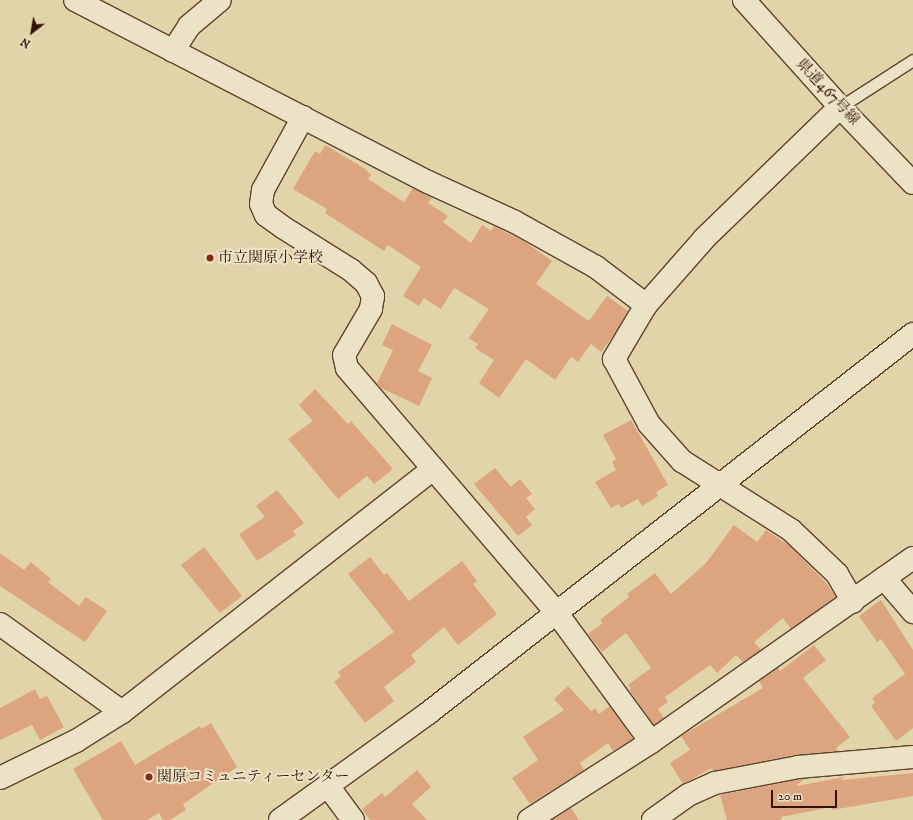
<!DOCTYPE html>
<meta charset="utf-8">
<style>
body{margin:0}
#map{position:relative;width:913px;height:820px;overflow:hidden;background:#e2d4a9;font-family:"IM FELL DW Pica","Noto Serif JP",serif}
div>[style]{position:absolute}
.building>*{inset:0;background:#dca580}
.roads{filter:drop-shadow(1px 0 #60432f) drop-shadow(-1px 0 #60432f) drop-shadow(0 1px #60432f) drop-shadow(0 -1px #60432f)}
.service>*{height:11px;margin:-5.5px;padding:0 5.5px;transform-origin:5.5px;border-radius:5.5px;background:#ece3c7}
.minor>*{height:22px;margin:-11px;padding:0 11px;transform-origin:11px;border-radius:11px;background:#ece3c7}
.secondary>*{height:22px;margin:-11px;padding:0 11px;transform-origin:11px;border-radius:11px;background:#ece3c7}
.dots>*{width:11px;height:11px;translate:-50% -50%;box-sizing:border-box;border:2px solid #ece3c7;border-radius:50%}
span{translate:-50% -50%;white-space:nowrap;text-align:center;line-height:1.15;-webkit-text-stroke:4px #ece3c7;paint-order:stroke}
.street-label{font-size:15px;color:#341306}
.poi-label{font-size:15px;color:#341306}
.left{translate:0 -50%;text-align:left}
.north{position:absolute;left:12px;top:12px;width:40px;height:40px;-webkit-text-stroke:3px #ece3c7;paint-order:stroke;rotate:211deg;font-size:11px;font-weight:700;line-height:16px;text-align:center;color:#341306}
.north::after{content:'';display:block;margin:auto;width:14px;height:18px;background:#341306;clip-path:polygon(50% 0,100% 100%,50% 72%,0 100%)}
.scale{position:absolute;left:771px;top:790px;width:66px;height:18px;box-sizing:border-box;border:2px solid #341306;border-top:0;padding-left:5px;font-size:12px;line-height:14px;white-space:nowrap;color:#341306;-webkit-text-stroke:3px #ece3c7;paint-order:stroke}
</style>
<div id="map">
<div class="building">
<div style="clip-path:polygon(325px 145px,364px 168px,371px 175px,368px 179px,404px 202px,413px 188px,432px 198px,428px 203px,448px 216px,443px 222px,471px 243px,482px 225px,491px 231px,494px 226px,525px 242px,552px 261px,536px 284px,589px 321px,607px 296px,628px 311px,616px 332px,601px 352px,591px 344px,578px 362px,571px 357px,555px 380px,526px 359px,499px 398px,479px 383px,494px 360px,475px 348px,478px 344px,469px 338px,489px 309px,454px 288px,441px 309px,424px 298px,419px 306px,403px 296px,421px 267px,388px 245px,384px 251px,325px 213px,327px 209px,293px 189px,315px 151px,320px 154px)"></div>
<div style="clip-path:polygon(392px 324px,432px 345px,418px 371px,432px 378px,419px 406px,381px 388px,377px 383px,393px 350px,382px 345px)"></div>
<div style="clip-path:polygon(315px 389px,348px 424px,351px 421px,393px 469px,374px 484px,367px 476px,338px 499px,288px 439px,313px 421px,299px 405px)"></div>
<div style="clip-path:polygon(631px 420px,668px 485px,656px 492px,658px 496px,642px 506px,638px 499px,621px 508px,619px 504px,611px 508px,595px 482px,616px 470px,612px 462px,616px 459px,603px 435px)"></div>
<div style="clip-path:polygon(495px 468px,511px 487px,520px 479px,532px 494px,526px 498px,535px 509px,526px 517px,532px 525px,518px 536px,474px 484px)"></div>
<div style="clip-path:polygon(277px 490px,304px 523px,293px 531px,296px 535px,257px 561px,239px 534px,265px 517px,256px 506px)"></div>
<div style="clip-path:polygon(734px 525px,757px 542px,766px 530px,790px 546px,826px 583px,836px 597px,791px 629px,783px 618px,754px 642px,761px 650px,743px 662px,736px 655px,717px 673px,710px 665px,665px 697px,668px 702px,658px 709px,664px 718px,654px 725px,629px 690px,631px 688px,628px 685px,651px 668px,626px 633px,602px 652px,588px 634px,603px 623px,600px 620px,629px 597px,627px 594px,655px 573px,671px 594px,706px 563px)"></div>
<div style="clip-path:polygon(204px 547px,242px 596px,220px 613px,181px 565px)"></div>
<div style="clip-path:polygon(0 553px,24px 570px,31px 562px,51px 579px,48px 582px,79px 606px,86px 597px,107px 611px,85px 642px,0 586px)"></div>
<div style="clip-path:polygon(370px 557px,384px 575px,387px 573px,409px 601px,462px 561px,477px 581px,473px 584px,497px 614px,458px 645px,444px 627px,411px 655px,416px 662px,384px 687px,394px 701px,365px 723px,334px 682px,341px 676px,338px 672px,394px 632px,348px 574px)"></div>
<div style="clip-path:polygon(881px 600px,913px 650px,913px 728px,896px 741px,871px 706px,875px 703px,872px 698px,905px 674px,881px 639px,877px 642px,859px 616px)"></div>
<div style="clip-path:polygon(814px 645px,826px 660px,803px 678px,850px 737px,836px 748px,838px 751px,796px 755px,713px 771px,712px 768px,683px 784px,670px 763px,690px 750px,681px 736px,763px 688px,759px 681px,778px 668px,780px 671px)"></div>
<div style="clip-path:polygon(568px 686px,591px 711px,595px 708px,599px 714px,610px 706px,633px 739px,613px 751px,608px 743px,580px 763px,584px 770px,530px 804px,512px 778px,538px 760px,523px 737px,564px 710px,554px 699px)"></div>
<div style="clip-path:polygon(35px 689px,40px 699px,47px 696px,64px 727px,40px 740px,32px 725px,0 740px,0 708px)"></div>
<div style="clip-path:polygon(211px 723px,237px 767px,183px 804px,186px 810px,170px 820px,163px 820px,159px 813px,147px 820px,103px 820px,73px 769px,121px 741px,135px 765px,200px 726px,201px 729px)"></div>
<div style="clip-path:polygon(417px 770px,431px 787px,412px 804px,427px 820px,370px 820px,362px 809px,382px 793px,385px 797px)"></div>
<div style="clip-path:polygon(913px 773px,913px 796px,832px 810px,832px 807px,781px 817px,782px 820px,727px 820px,720px 795px,800px 779px,804px 779px,796px 786px,845px 777px,841px 780px)"></div>
<div style="clip-path:polygon(571px 808px,579px 820px,552px 820px)"></div>
</div>
<div class="roads">
<div class="service">
<div style="left:840px;top:107px;width:87px;rotate:-32.8deg"></div>
</div>
<div class="minor">
<div style="left:75px;top:0;width:397px;rotate:27.3deg"></div>
<div style="left:428px;top:182px;width:96px;rotate:24.7deg"></div>
<div style="left:515px;top:222px;width:93px;rotate:29.1deg"></div>
<div style="left:596px;top:267px;width:63px;rotate:37.2deg"></div>
<div style="left:173px;top:51px;width:30px;rotate:-57deg"></div>
<div style="left:189px;top:26px;width:40px;rotate:-40deg"></div>
<div style="left:840px;top:107px;width:190px;rotate:135.9deg"></div>
<div style="left:704px;top:239px;width:88px;rotate:131.3deg"></div>
<div style="left:646px;top:305px;width:63px;rotate:120.7deg"></div>
<div style="left:614px;top:359px;width:74px;rotate:61.7deg"></div>
<div style="left:649px;top:424px;width:50px;rotate:48.3deg"></div>
<div style="left:682px;top:461px;width:129px;rotate:32.3deg"></div>
<div style="left:791px;top:530px;width:64px;rotate:43.7deg"></div>
<div style="left:837px;top:574px;width:32px;rotate:60deg"></div>
<div style="left:303px;top:117px;width:83px;rotate:118.7deg"></div>
<div style="left:263px;top:190px;width:14px;rotate:98deg"></div>
<div style="left:261px;top:204px;width:12px;rotate:66deg"></div>
<div style="left:266px;top:215px;width:22px;rotate:36deg"></div>
<div style="left:284px;top:228px;width:79px;rotate:32.1deg"></div>
<div style="left:351px;top:270px;width:20px;rotate:41deg"></div>
<div style="left:366px;top:283px;width:15px;rotate:62deg"></div>
<div style="left:373px;top:296px;width:13px;rotate:99deg"></div>
<div style="left:371px;top:309px;width:53px;rotate:120.4deg"></div>
<div style="left:344px;top:355px;width:13px;rotate:77deg"></div>
<div style="left:347px;top:368px;width:321px;rotate:49.4deg"></div>
<div style="left:556px;top:612px;width:161px;rotate:53.8deg"></div>
<div style="left:884px;top:578px;width:45px;rotate:49.5deg"></div>
<div style="left:0;top:624px;width:150px;rotate:35.8deg"></div>
<div style="left:0;top:778px;width:85px;rotate:-26deg"></div>
<div style="left:76px;top:741px;width:54px;rotate:-32.2deg"></div>
<div style="left:122px;top:712px;width:395px;rotate:-38deg"></div>
<div style="left:328px;top:786px;width:42px;rotate:53.7deg"></div>
<div style="left:280px;top:820px;width:181px;rotate:-35.8deg"></div>
<div style="left:427px;top:714px;width:617px;rotate:-38.02deg"></div>
<div style="left:529px;top:820px;width:145px;rotate:-32.6deg"></div>
<div style="left:651px;top:742px;width:320px;rotate:-35.1deg"></div>
<div style="left:653px;top:820px;width:43px;rotate:-35.5deg"></div>
<div style="left:688px;top:795px;width:30px;rotate:-24deg"></div>
<div style="left:715px;top:783px;width:85px;rotate:-10.9deg"></div>
<div style="left:798px;top:767px;width:115px;rotate:-5deg"></div>
</div>
<div class="secondary">
<div style="left:744px;top:0;width:144px;rotate:48.1deg"></div>
<div style="left:840px;top:107px;width:105px;rotate:46.2deg"></div>
</div>
</div>
<div class="dots">
<div style="left:210px;top:258px;background:#8f2418"></div>
<div style="left:149px;top:777px;background:#8f2418"></div>
</div>
<div class="street-label">
<span style="left:828px;top:92px;rotate:47deg">県道467号線</span>
</div>
<div class="poi-label">
<span class="left" style="left:218px;top:258px">市立関原小学校</span>
<span class="left" style="left:157px;top:777px">関原コミュニティーセンター</span>
</div>
<div class="north">N</div>
<div class="scale">20 m</div>
</div>
